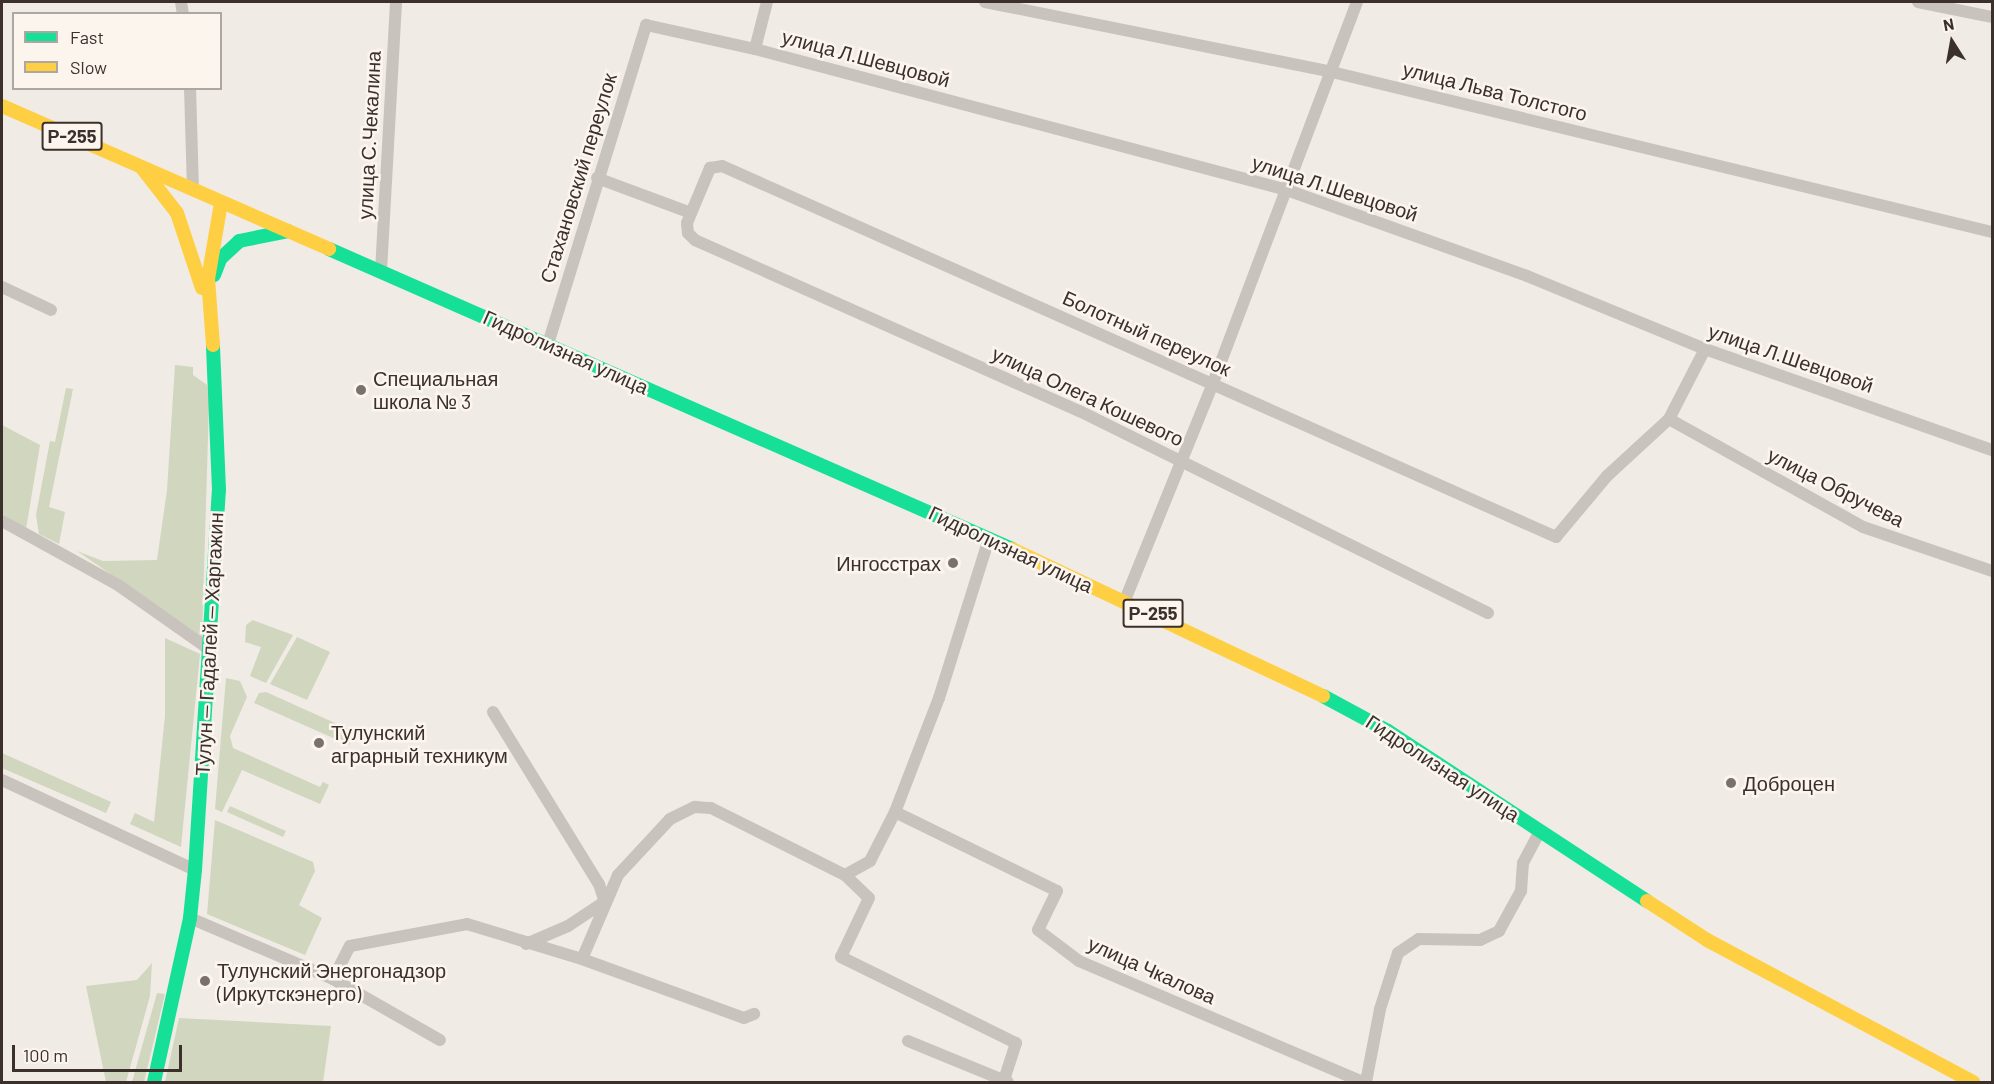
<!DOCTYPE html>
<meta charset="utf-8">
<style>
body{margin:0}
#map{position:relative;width:1994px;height:1084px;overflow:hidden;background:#f0ebe5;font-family:Barlow,sans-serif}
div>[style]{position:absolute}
.green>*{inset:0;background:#d1d6bf}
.street>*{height:12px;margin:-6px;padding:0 6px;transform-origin:6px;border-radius:6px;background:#c9c3be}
.fast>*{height:14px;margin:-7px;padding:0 7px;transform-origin:7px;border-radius:7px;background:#16e098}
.slow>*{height:14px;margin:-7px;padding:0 7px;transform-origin:7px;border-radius:7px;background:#ffcf43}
.dots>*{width:16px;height:16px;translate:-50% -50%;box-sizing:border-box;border:3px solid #fbf5ee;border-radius:50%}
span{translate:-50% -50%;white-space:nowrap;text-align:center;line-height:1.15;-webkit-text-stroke:5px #fbf5ee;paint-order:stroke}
.shield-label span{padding:2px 4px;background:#fbf5ee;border:2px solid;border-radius:4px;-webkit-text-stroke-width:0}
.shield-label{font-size:18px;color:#3b302b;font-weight:700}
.street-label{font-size:20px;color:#3b302b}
.poi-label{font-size:20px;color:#3b302b}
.left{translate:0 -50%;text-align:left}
.right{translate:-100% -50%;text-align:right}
.frame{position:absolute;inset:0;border:3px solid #3b302b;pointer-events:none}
.legend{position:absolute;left:12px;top:12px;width:210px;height:78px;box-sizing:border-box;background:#fbf5ee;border:2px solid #aea6a0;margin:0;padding:8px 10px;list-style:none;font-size:18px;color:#3b302b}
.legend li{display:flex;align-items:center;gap:12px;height:30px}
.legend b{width:30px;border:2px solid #aea6a0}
.north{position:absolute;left:1922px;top:12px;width:60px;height:60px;-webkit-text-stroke:4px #fbf5ee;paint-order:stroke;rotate:349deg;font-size:16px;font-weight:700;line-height:24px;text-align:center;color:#3b302b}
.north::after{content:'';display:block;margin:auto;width:21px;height:27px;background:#3b302b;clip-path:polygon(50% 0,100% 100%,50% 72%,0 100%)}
.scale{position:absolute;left:12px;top:1045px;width:170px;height:27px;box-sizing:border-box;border:3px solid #3b302b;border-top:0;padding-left:8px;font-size:18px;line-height:21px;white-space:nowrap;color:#3b302b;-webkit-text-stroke:4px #fbf5ee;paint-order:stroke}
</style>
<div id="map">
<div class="green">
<div style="clip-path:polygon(175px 365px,193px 367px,193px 375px,207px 385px,209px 404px,202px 637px,77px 551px,103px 561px,157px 560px,167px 490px)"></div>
<div style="clip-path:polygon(66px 388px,73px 389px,49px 507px,65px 512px,59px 544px,39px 534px,36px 515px,50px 441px,55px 442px)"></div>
<div style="clip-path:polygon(2px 425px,40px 445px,26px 529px,2px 514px)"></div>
<div style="clip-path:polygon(253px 620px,293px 635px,266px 683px,250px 676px,261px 647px,245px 642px,246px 625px)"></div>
<div style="clip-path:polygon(297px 637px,330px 652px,307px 700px,270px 684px)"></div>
<div style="clip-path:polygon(165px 638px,200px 654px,181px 847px,130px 824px,135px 813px,154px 822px,165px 716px)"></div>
<div style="clip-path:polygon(226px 678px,240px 681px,247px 697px,230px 736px,233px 748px,320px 787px,323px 782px,329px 785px,320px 804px,242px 770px,222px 812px,215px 809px)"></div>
<div style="clip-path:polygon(266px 692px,355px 732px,349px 745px,254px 703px,259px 693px)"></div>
<div style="clip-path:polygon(2px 753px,111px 802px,106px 813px,2px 768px)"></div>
<div style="clip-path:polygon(230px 806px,286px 831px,283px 837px,227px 812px)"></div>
<div style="clip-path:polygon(215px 820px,313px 862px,315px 871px,299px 905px,322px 918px,305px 955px,207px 914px)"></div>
<div style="clip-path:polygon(152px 963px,150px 996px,126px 1082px,106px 1082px,86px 986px,137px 980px)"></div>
<div style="clip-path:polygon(157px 993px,165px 994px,144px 1082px,132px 1082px)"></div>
<div style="clip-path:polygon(179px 1018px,331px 1026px,323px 1082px,165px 1082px)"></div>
</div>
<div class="street">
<div style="left:181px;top:2px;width:12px;rotate:81deg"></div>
<div style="left:985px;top:2px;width:354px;rotate:11.4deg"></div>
<div style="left:1332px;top:72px;width:679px;rotate:13.63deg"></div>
<div style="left:1918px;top:2px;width:76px;rotate:11.5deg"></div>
<div style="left:755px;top:49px;width:49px;rotate:-75.7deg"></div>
<div style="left:190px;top:88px;width:102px;rotate:88.3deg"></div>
<div style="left:597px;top:178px;width:100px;rotate:20.4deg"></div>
<div style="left:381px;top:271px;width:269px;rotate:-86.8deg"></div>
<div style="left:2px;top:287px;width:54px;rotate:25.1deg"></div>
<div style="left:548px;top:344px;width:334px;rotate:-72.9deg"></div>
<div style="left:646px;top:25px;width:112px;rotate:12.4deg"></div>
<div style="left:755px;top:49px;width:550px;rotate:14.84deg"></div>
<div style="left:1287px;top:190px;width:255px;rotate:19.7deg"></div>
<div style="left:1527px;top:276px;width:192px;rotate:22.3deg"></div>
<div style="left:1705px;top:349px;width:304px;rotate:19.4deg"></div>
<div style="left:1669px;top:419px;width:222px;rotate:29.1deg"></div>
<div style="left:1863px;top:527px;width:136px;rotate:18.8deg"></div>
<div style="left:2px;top:521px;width:132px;rotate:28.9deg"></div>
<div style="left:118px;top:585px;width:113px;rotate:35.2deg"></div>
<div style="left:1125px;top:600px;width:234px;rotate:-67.9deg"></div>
<div style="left:1213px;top:383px;width:407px;rotate:-69.3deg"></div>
<div style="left:1488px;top:613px;width:456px;rotate:-153.7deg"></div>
<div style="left:1079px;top:411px;width:420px;rotate:-156deg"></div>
<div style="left:695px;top:240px;width:10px;rotate:-135deg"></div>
<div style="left:688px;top:233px;width:10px;rotate:-96deg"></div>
<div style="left:687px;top:223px;width:60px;rotate:-67.3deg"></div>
<div style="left:710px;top:168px;width:12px;rotate:-9deg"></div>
<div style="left:722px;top:166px;width:913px;rotate:23.98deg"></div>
<div style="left:1556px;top:537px;width:80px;rotate:-50.1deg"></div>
<div style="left:1607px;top:476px;width:84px;rotate:-42.6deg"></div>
<div style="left:1669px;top:419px;width:79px;rotate:-62.8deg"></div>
<div style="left:493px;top:712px;width:202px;rotate:58.4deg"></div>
<div style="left:599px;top:884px;width:19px;rotate:72deg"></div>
<div style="left:2px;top:780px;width:213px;rotate:25deg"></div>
<div style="left:895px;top:812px;width:180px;rotate:26deg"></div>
<div style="left:1057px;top:891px;width:43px;rotate:116deg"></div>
<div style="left:1038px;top:930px;width:51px;rotate:37.1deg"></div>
<div style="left:1079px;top:961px;width:308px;rotate:23.1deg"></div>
<div style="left:845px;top:875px;width:29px;rotate:-29deg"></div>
<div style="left:870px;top:861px;width:55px;rotate:-63deg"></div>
<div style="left:895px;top:812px;width:122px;rotate:-68.9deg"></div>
<div style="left:939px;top:698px;width:168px;rotate:-72.6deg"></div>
<div style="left:190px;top:918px;width:155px;rotate:23.1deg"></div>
<div style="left:333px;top:979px;width:123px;rotate:29.7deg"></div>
<div style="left:526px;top:944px;width:46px;rotate:-23.2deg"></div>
<div style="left:568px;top:926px;width:43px;rotate:-33.7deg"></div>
<div style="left:582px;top:959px;width:91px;rotate:-66.8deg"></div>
<div style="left:618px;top:875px;width:76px;rotate:-47.1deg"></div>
<div style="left:670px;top:819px;width:28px;rotate:-26deg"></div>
<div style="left:695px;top:807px;width:16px;rotate:4deg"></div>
<div style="left:711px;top:808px;width:150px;rotate:26.6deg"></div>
<div style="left:845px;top:875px;width:33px;rotate:44deg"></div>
<div style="left:869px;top:898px;width:65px;rotate:115.4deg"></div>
<div style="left:841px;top:957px;width:195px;rotate:26.2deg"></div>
<div style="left:1016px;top:1043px;width:40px;rotate:108deg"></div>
<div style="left:333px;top:979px;width:37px;rotate:-63deg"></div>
<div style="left:350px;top:946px;width:119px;rotate:-10.6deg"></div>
<div style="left:467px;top:924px;width:120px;rotate:16.9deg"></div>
<div style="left:582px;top:959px;width:172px;rotate:20deg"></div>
<div style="left:744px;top:1018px;width:11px;rotate:-22deg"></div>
<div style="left:908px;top:1041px;width:108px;rotate:22.3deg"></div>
<div style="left:1366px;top:1082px;width:74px;rotate:-79.1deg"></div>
<div style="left:1380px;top:1009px;width:59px;rotate:-72.2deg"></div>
<div style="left:1398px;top:953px;width:25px;rotate:-34deg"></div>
<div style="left:1419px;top:939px;width:61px;rotate:0.9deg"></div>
<div style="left:1480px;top:940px;width:21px;rotate:-25deg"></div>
<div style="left:1499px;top:931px;width:46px;rotate:-61.2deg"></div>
<div style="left:1521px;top:891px;width:28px;rotate:-86deg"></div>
<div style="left:1523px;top:863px;width:36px;rotate:-62deg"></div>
</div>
<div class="fast">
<div style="left:329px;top:249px;width:746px;rotate:23.71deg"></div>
<div style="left:214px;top:275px;width:17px;rotate:-69deg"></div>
<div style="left:220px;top:259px;width:26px;rotate:-43deg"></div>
<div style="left:239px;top:241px;width:50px;rotate:-11.5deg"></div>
<div style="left:1323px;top:696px;width:74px;rotate:28.3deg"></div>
<div style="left:1388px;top:731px;width:310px;rotate:33.3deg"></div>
<div style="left:154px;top:1082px;width:168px;rotate:-77.6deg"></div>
<div style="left:190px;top:918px;width:48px;rotate:-84.1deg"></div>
<div style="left:195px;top:870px;width:381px;rotate:-86.4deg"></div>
<div style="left:219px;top:490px;width:145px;rotate:-92.4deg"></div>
</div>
<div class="slow">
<div style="left:2px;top:106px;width:357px;rotate:23.6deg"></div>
<div style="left:142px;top:168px;width:57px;rotate:52.1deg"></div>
<div style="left:177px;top:213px;width:79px;rotate:71.6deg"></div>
<div style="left:213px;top:345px;width:66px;rotate:-94.3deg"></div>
<div style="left:208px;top:279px;width:77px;rotate:-80.3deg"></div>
<div style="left:1012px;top:549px;width:344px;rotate:25.3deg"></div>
<div style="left:1647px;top:901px;width:72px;rotate:33deg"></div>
<div style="left:1707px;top:940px;width:302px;rotate:28.1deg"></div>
</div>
<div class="dots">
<div style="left:361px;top:390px;background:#7a716c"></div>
<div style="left:953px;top:563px;background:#7a716c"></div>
<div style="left:319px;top:743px;background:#7a716c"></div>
<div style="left:1731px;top:783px;background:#7a716c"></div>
<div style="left:205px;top:981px;background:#7a716c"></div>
</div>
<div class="shield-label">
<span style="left:72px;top:136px">Р-255</span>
<span style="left:1153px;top:613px">Р-255</span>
</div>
<div class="street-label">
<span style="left:866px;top:58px;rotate:15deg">улица Л.Шевцовой</span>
<span style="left:1495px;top:91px;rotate:14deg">улица Льва Толстого</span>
<span style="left:369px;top:135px;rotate:-87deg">улица С.Чекалина</span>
<span style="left:578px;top:178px;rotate:-73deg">Стахановский переулок</span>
<span style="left:1335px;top:188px;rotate:18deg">улица Л.Шевцовой</span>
<span style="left:1147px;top:333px;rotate:24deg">Болотный переулок</span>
<span style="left:566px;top:352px;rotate:24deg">Гидролизная улица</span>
<span style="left:1791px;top:358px;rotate:19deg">улица Л.Шевцовой</span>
<span style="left:1088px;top:396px;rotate:25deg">улица Олега Кошевого</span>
<span style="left:1836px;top:487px;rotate:27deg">улица Обручева</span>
<span style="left:1011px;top:549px;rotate:25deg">Гидролизная улица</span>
<span style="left:209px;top:644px;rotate:-87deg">Тулун — Гадалей — Харгажин</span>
<span style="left:1443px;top:768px;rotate:33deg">Гидролизная улица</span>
<span style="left:1152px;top:970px;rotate:24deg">улица Чкалова</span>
</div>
<div class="poi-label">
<span class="left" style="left:373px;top:390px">Специальная<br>школа № 3</span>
<span class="right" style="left:941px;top:563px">Ингосстрах</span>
<span class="left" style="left:331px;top:744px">Тулунский<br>аграрный техникум</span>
<span class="left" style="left:1743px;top:783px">Доброцен</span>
<span class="left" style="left:217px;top:982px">Тулунский Энергонадзор<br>(Иркутскэнерго)</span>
</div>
<div class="frame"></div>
<ul class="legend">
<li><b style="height:8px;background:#16e098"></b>Fast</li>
<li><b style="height:8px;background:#ffcf43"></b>Slow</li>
</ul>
<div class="north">N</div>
<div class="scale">100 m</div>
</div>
